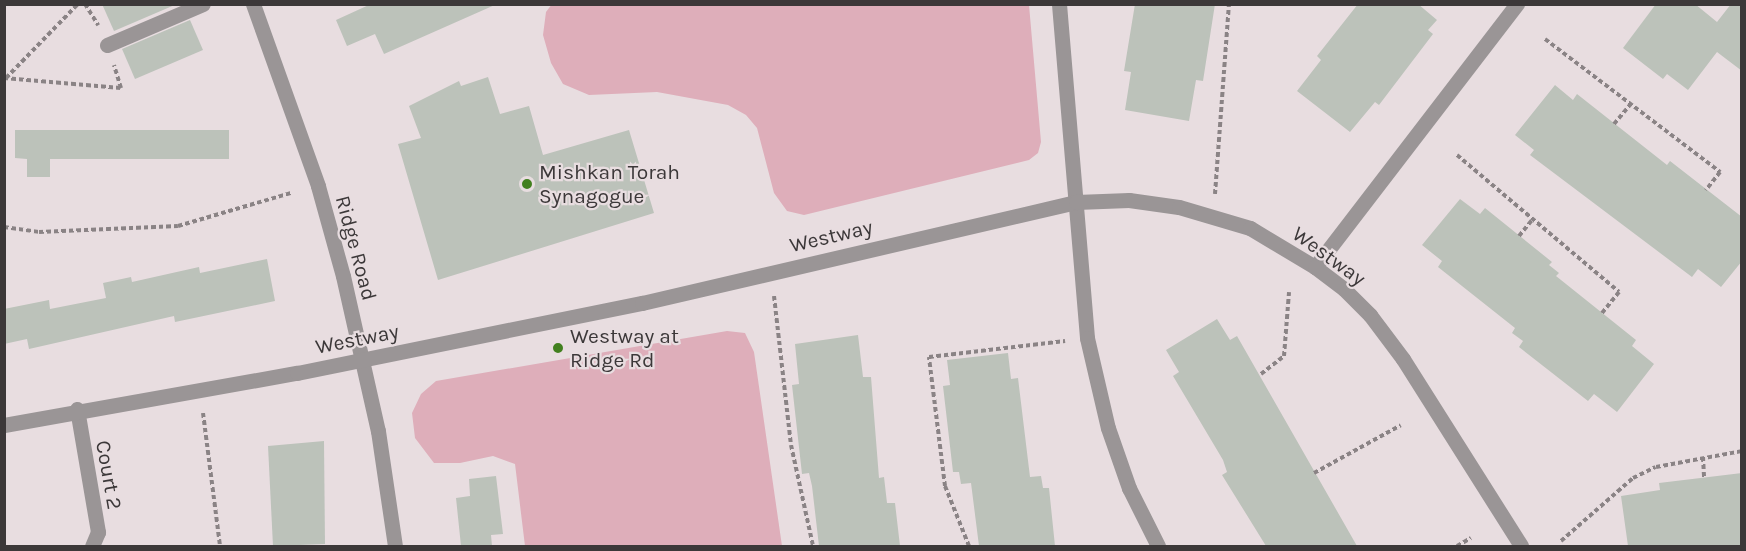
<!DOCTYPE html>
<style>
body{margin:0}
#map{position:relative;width:1746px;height:551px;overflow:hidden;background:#e8dde0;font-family:Karla,sans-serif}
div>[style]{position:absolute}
.green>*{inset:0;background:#deaeba}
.building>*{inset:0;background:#bcc2ba}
.path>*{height:4px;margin-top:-2px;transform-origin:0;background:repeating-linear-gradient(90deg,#8a8385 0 4.5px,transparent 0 7.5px)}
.minor>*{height:15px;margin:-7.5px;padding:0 7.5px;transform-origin:7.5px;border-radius:7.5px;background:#9a9596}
.dots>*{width:16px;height:16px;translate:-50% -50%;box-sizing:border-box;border:3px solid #e8dde0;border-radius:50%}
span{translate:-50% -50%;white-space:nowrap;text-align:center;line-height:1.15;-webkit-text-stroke:4.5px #e8dde0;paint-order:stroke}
.poi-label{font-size:21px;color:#3c3839}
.left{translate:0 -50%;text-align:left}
.street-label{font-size:21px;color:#3c3839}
.frame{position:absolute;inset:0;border:6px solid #3c3839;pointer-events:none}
</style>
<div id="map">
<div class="green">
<div style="clip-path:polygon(552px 4px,1029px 5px,1041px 142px,1038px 153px,1029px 160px,804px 215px,787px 211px,774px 193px,757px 128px,746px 115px,728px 105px,657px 92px,589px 95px,563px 84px,551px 63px,543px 35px,546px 12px)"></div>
<div style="clip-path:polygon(727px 331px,745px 333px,754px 352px,782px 546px,525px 546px,515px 464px,493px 456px,460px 463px,434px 463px,415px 438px,412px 413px,421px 394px,436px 381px)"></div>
</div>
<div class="building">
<div style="clip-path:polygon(102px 4px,177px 4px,114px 31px)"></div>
<div style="clip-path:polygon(371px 4px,497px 4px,384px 54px,375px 34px,347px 46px,336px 20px)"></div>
<div style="clip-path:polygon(1135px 4px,1215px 4px,1203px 81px,1196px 80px,1189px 121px,1125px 110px,1131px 72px,1124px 71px)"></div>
<div style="clip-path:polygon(1358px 4px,1418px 4px,1437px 20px,1428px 30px,1433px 34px,1379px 105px,1375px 102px,1350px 132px,1297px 91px,1321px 60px,1317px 56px)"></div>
<div style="clip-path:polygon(1656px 4px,1695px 4px,1717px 22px,1731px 4px,1742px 4px,1742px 71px,1717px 52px,1688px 90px,1667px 74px,1663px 79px,1623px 48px)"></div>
<div style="clip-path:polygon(190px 20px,203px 50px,135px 79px,122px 49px)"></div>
<div style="clip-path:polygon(488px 77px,500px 114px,529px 106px,543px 155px,629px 130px,654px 213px,438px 280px,398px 144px,421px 138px,409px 106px,459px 81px,461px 86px)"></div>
<div style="clip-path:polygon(1555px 85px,1573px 100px,1577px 94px,1667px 165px,1670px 161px,1742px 217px,1742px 261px,1721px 287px,1698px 269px,1692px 277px,1530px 155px,1534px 150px,1515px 135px)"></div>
<div style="clip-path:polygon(15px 130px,229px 130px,229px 159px,50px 159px,50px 177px,27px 177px,27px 159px,15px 158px)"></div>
<div style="clip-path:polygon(1460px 199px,1480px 214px,1485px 208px,1552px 262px,1549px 265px,1559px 273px,1556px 276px,1636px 340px,1632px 346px,1654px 364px,1617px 412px,1594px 394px,1588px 401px,1519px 347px,1523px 341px,1512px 333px,1515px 328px,1438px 267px,1442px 261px,1422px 245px)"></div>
<div style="clip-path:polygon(267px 259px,275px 301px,175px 322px,174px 316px,29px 349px,27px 339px,4px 344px,4px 309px,49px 300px,50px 309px,106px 298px,103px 283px,131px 277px,132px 282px,199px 267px,200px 273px)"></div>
<div style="clip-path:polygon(1217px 319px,1230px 340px,1237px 336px,1357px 546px,1266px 546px,1222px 475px,1227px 472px,1223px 460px,1173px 376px,1179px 372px,1166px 350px)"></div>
<div style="clip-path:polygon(858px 335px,863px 377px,871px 377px,879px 478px,884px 477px,887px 503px,895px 503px,900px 546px,819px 546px,812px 486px,809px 473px,802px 474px,792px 385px,799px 384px,795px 344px)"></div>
<div style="clip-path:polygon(1008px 353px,1011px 379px,1018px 378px,1030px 477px,1041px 476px,1043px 488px,1049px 488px,1055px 546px,979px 546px,971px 483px,961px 484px,959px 472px,953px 472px,943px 386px,950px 385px,947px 360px)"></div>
<div style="clip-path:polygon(324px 441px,325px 544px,273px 546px,268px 446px)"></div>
<div style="clip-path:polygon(1742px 473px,1742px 546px,1628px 546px,1621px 496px,1660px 490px,1659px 483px)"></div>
<div style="clip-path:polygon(496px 476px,503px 534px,491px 535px,492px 546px,461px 546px,456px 498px,470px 496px,469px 479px)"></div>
</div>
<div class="path">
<div style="left:85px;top:4px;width:25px;rotate:58deg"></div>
<div style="left:1545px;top:39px;width:220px;rotate:37.2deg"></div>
<div style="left:1720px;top:172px;width:23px;rotate:128deg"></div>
<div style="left:4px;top:78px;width:117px;rotate:4.9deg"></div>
<div style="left:121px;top:88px;width:24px;rotate:-107deg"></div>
<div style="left:6px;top:78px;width:103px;rotate:-45.8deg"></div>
<div style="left:1614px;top:124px;width:26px;rotate:-50deg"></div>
<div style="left:1457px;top:155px;width:212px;rotate:40.2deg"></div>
<div style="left:1619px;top:292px;width:27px;rotate:129deg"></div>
<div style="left:1215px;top:194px;width:191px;rotate:-85.8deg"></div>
<div style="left:4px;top:227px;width:35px;rotate:8deg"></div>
<div style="left:39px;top:232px;width:139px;rotate:-2.5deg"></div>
<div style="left:178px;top:226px;width:118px;rotate:-16.3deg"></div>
<div style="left:1519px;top:236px;width:22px;rotate:-51deg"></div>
<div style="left:774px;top:296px;width:150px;rotate:83.5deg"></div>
<div style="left:791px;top:445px;width:103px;rotate:77.7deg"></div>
<div style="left:1261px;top:374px;width:29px;rotate:-38deg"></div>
<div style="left:1284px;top:356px;width:64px;rotate:-85.5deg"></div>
<div style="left:203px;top:413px;width:134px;rotate:82.7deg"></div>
<div style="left:1703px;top:457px;width:21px;rotate:87deg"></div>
<div style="left:1314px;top:473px;width:99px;rotate:-28.9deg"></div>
<div style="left:1561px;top:541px;width:96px;rotate:-41.2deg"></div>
<div style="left:1633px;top:478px;width:25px;rotate:-26deg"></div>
<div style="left:1656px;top:467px;width:87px;rotate:-10.5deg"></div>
<div style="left:969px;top:546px;width:65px;rotate:-111.8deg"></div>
<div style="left:945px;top:486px;width:130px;rotate:-97.1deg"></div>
<div style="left:929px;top:357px;width:137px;rotate:-6.7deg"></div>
<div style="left:1457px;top:546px;width:16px;rotate:-30deg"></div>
</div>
<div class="minor">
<div style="left:253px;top:4px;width:193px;rotate:70.3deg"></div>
<div style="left:318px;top:186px;width:93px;rotate:74.5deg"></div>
<div style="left:343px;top:276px;width:159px;rotate:77.3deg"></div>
<div style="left:378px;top:431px;width:116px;rotate:81.6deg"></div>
<div style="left:1059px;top:4px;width:335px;rotate:85.2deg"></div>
<div style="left:1087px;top:338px;width:92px;rotate:76.9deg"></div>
<div style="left:1108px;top:428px;width:64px;rotate:70.7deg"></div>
<div style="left:1129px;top:488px;width:65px;rotate:63.4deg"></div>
<div style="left:107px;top:45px;width:104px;rotate:-23.1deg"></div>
<div style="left:1315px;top:267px;width:332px;rotate:-52.5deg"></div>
<div style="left:77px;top:409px;width:125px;rotate:80.3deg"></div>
<div style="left:98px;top:532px;width:15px;rotate:113deg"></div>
<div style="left:4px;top:425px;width:298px;rotate:-10.1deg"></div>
<div style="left:297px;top:373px;width:352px;rotate:-11.5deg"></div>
<div style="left:642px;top:303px;width:446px;rotate:-13.1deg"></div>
<div style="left:1076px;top:202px;width:53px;rotate:-2.2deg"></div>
<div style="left:1129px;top:200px;width:50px;rotate:8deg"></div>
<div style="left:1179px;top:207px;width:74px;rotate:16.5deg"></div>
<div style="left:1250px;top:228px;width:76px;rotate:31deg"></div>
<div style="left:1315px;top:267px;width:36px;rotate:37deg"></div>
<div style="left:1344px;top:289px;width:37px;rotate:45deg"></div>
<div style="left:1370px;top:315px;width:55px;rotate:53.1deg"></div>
<div style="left:1403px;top:359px;width:221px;rotate:57.7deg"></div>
</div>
<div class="dots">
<div style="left:527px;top:184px;background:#42801f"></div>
<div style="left:558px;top:348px;background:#42801f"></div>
</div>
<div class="poi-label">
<span class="left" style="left:539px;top:184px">Mishkan Torah<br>Synagogue</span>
<span class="left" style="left:570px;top:348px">Westway at<br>Ridge Rd</span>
</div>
<div class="street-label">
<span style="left:831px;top:236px;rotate:-13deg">Westway</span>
<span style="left:356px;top:248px;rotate:75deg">Ridge Road</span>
<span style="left:1329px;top:256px;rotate:36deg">Westway</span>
<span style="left:357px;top:339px;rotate:-11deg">Westway</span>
<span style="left:109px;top:475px;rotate:80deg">Court 2</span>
</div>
<div class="frame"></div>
</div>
